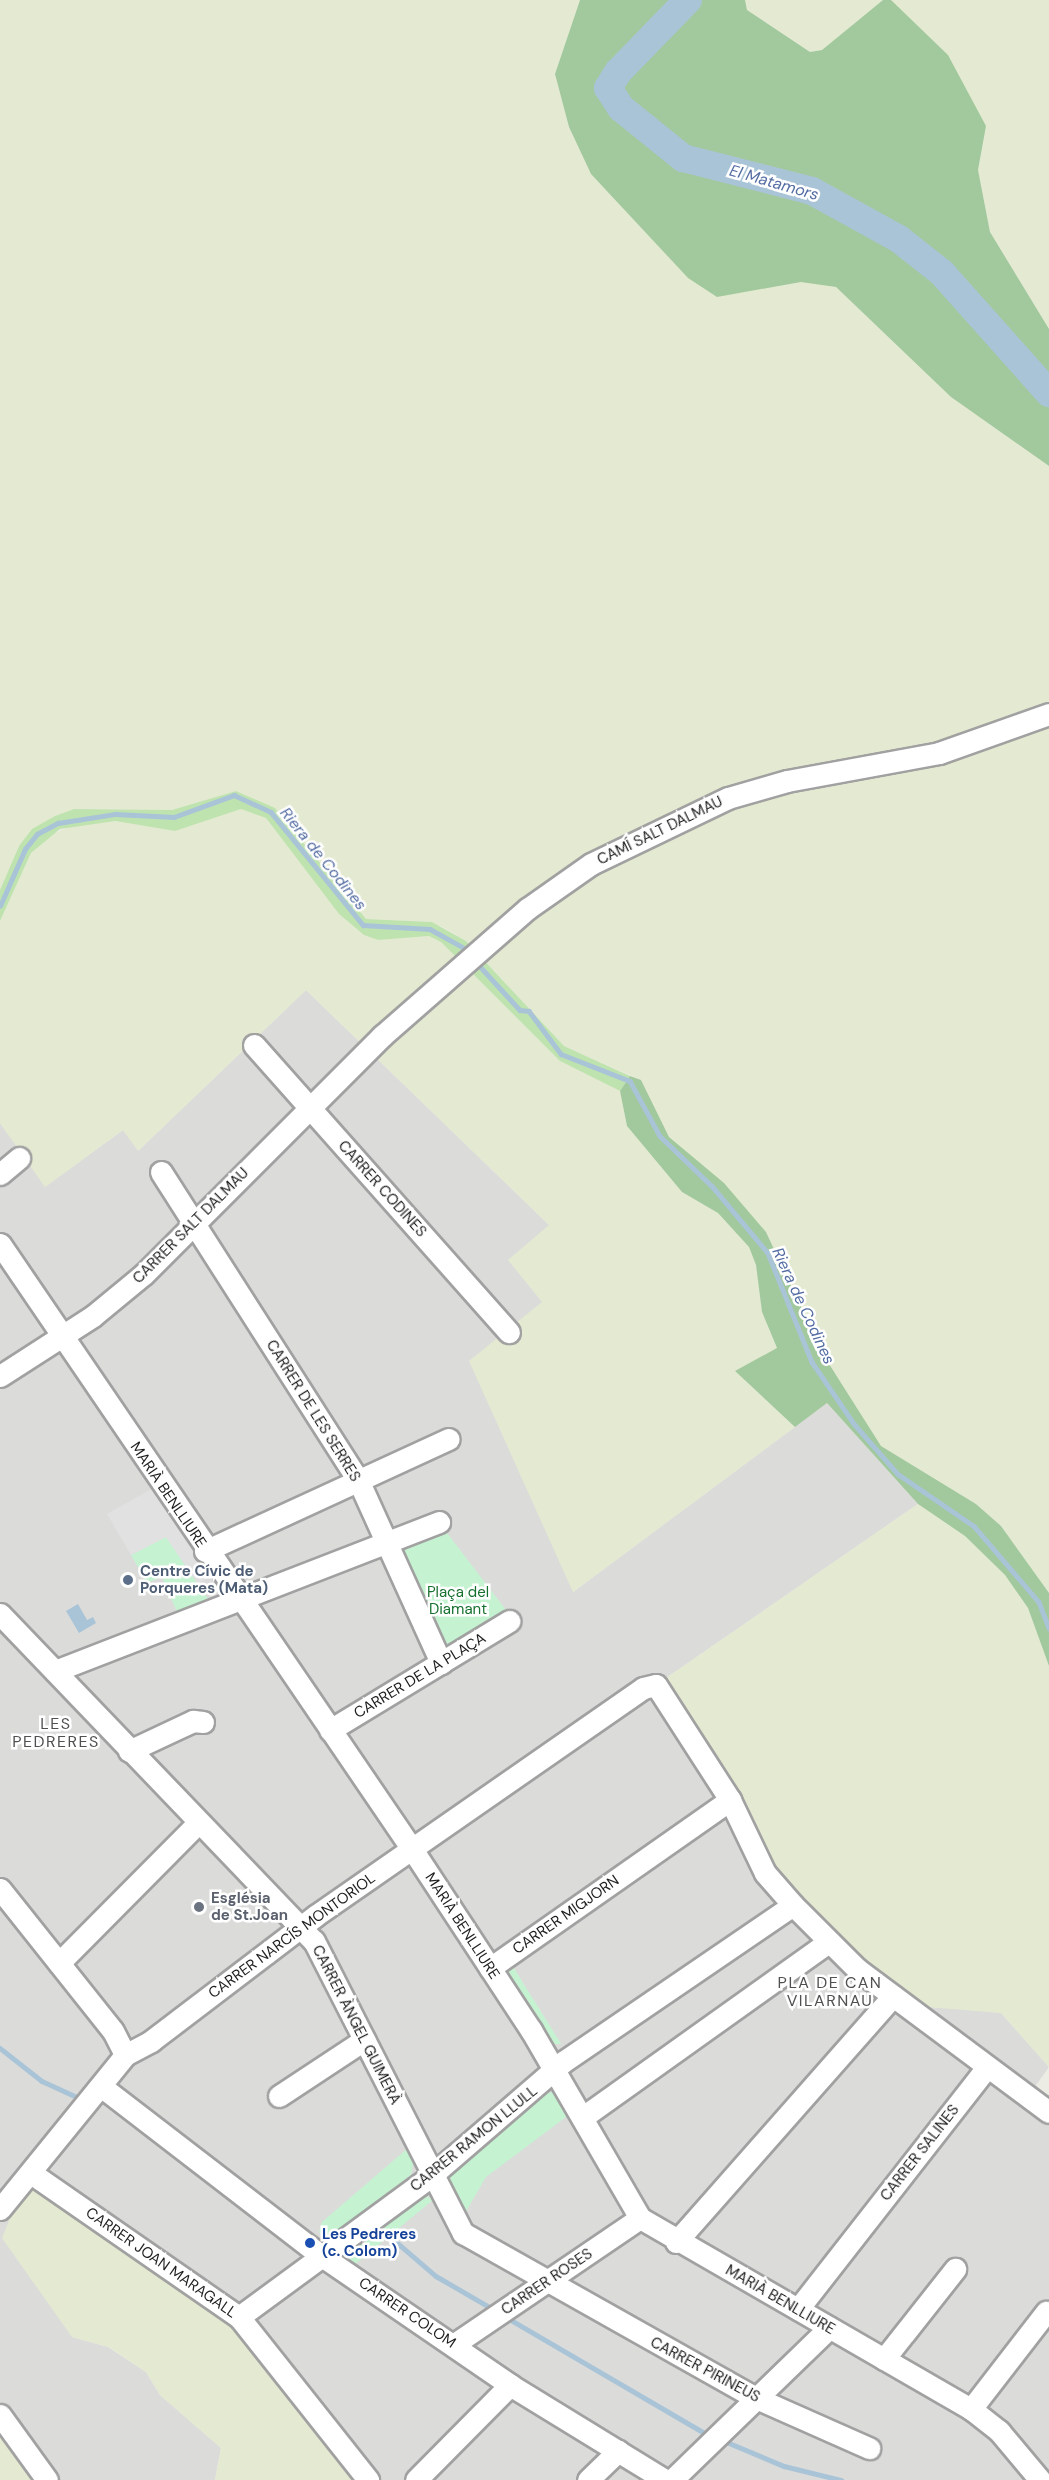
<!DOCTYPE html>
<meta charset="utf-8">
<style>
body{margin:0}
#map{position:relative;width:1049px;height:2480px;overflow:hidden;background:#edece4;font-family:"DM Sans",sans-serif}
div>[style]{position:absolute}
.residential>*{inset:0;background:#dbdbda}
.farmland>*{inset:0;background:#e4ead1}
.grass>*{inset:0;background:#bfe3af}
.forest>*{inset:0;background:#a2c99d}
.park>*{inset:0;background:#c5f3d1}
.parking>*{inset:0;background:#e1e1e1}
.water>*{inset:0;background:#a9c4d7}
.stream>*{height:4.5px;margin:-2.25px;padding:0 2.25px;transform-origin:2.25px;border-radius:2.25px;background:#a9c4d7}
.river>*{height:28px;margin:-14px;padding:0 14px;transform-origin:14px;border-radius:14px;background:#a9c4d7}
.roads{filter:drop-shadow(2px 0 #a1a1a1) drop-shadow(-2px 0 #a1a1a1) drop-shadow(0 2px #a1a1a1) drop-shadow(0 -2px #a1a1a1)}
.minor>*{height:21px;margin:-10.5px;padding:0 10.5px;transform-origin:10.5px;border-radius:10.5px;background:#fff}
.dots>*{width:16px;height:16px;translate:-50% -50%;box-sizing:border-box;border:3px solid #fff;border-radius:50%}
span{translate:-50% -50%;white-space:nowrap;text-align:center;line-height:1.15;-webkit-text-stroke:5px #fff;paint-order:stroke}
.street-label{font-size:15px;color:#1d1d1d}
.service-label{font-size:15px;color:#4e5e75;font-weight:700}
.left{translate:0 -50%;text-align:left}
.park-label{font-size:15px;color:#16702e}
.worship-label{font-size:15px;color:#5b616d;font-weight:700}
.transit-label{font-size:15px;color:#164399;font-weight:700}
.water-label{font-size:16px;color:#546da3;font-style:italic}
.neighbourhood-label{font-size:16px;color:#505050;letter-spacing:1.5px}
</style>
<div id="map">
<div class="residential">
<div style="clip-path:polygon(306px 990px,549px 1225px,542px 1302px,573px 1592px,827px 1403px,918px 1504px,656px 1685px,915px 2003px,1001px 2013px,1049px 2067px,1034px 2088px,1049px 2098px,1049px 2480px,360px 2480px,236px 2324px,72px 2337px,108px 2347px,146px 2372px,160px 2395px,221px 2448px,215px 2480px,37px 2480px,0 2428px,0 1123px,46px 1186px,123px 1130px,139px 1150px)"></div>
</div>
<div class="farmland">
<div style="clip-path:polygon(0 0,580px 0,555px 74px,569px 127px,591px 174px,688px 278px,820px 282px,836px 287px,951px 397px,1049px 466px,1049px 1593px,1001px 1526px,976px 1504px,881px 1446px,824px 1356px,766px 1232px,669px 1137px,641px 1080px,564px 1046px,466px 941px,448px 930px,432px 922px,366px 919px,275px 808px,236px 791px,172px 810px,74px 809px,55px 816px,19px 846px,0 890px)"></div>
<div style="clip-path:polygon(745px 0,883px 0,822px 50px,810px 52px,747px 10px)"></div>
<div style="clip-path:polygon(891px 0,1049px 0,1049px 329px,990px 232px,978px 170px,986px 126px)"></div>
<div style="clip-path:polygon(241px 809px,266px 818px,339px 914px,364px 935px,378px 940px,429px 936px,441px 942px,560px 1061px,620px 1091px,627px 1126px,682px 1192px,718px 1213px,749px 1247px,756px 1265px,762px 1312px,777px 1349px,735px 1371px,795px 1427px,573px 1592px,469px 1361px,542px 1302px,508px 1260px,549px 1225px,306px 990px,138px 1151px,123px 1130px,45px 1187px,0 1123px,0 921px,31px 853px,41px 840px,77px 823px,115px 821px,175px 831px)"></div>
<div style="clip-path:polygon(918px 1504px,965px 1536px,1005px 1575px,1028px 1608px,1049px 1666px,1049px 2067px,1001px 2013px,902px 2005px,751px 1848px,656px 1685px)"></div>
<div style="clip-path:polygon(35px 2185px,236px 2324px,360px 2480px,215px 2480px,221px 2448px,160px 2395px,146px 2372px,109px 2347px,72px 2337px,2px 2238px,11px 2216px)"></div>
<div style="clip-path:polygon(0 2428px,37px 2480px,0 2480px)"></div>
</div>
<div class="grass">
<div style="clip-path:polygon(236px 791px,275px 808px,366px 919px,432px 922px,466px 941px,564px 1046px,630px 1076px,620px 1091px,560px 1061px,441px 942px,429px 936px,378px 940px,364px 935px,339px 914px,266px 818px,241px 809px,175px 831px,115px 821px,60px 829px,31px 853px,0 921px,0 890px,19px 846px,32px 829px,55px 816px,74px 809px,172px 810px)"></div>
</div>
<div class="forest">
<div style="clip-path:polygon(580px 0,745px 0,747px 10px,810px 52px,822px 50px,883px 0,891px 0,948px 55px,986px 126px,978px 170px,990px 232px,1049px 329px,1049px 466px,951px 397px,836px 287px,801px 282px,717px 297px,688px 278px,591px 174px,569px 127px,555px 74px)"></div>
<div style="clip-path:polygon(630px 1076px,641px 1080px,669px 1137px,724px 1183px,766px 1232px,824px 1356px,881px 1446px,976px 1504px,1001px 1526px,1049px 1593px,1049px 1666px,1028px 1608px,1005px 1575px,965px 1536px,918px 1504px,827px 1403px,795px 1427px,735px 1371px,777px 1348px,762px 1312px,756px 1265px,749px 1247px,718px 1213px,682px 1192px,627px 1126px,620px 1091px)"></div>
</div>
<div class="park">
<div style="clip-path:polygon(444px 1529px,506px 1610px,451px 1645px,441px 1641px,401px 1555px,406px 1545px)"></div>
<div style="clip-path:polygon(166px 1537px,208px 1599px,177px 1612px,162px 1577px,147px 1583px,131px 1555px)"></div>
<div style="clip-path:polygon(510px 1962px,560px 2042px,561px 2044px,552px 2044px,505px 1972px)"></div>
<div style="clip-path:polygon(547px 2092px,558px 2094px,570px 2114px,486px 2177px,464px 2215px,449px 2177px,454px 2167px)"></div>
<div style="clip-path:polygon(408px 2148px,414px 2159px,411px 2175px,326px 2239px,319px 2232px,322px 2222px)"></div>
<div style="clip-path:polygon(421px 2193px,433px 2200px,354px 2265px,349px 2262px,349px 2252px)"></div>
</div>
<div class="parking">
<div style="clip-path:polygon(155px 1487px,212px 1575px,198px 1584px,166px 1537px,131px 1555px,107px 1514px)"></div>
</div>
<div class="water">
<div style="clip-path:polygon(78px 1604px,87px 1620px,93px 1617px,96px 1623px,79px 1633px,66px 1611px)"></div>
</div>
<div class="stream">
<div style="left:0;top:906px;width:62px;rotate:-66.3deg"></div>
<div style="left:25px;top:849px;width:19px;rotate:-51deg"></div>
<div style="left:37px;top:834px;width:24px;rotate:-28deg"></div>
<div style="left:58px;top:823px;width:58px;rotate:-9deg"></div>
<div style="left:115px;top:814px;width:59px;rotate:2.9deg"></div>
<div style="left:174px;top:817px;width:64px;rotate:-20.1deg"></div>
<div style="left:234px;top:795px;width:41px;rotate:24.7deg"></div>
<div style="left:271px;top:812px;width:146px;rotate:50.8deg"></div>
<div style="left:363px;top:925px;width:67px;rotate:3.4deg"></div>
<div style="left:430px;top:929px;width:37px;rotate:29deg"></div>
<div style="left:476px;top:962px;width:65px;rotate:47.5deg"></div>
<div style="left:520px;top:1010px;width:9px;rotate:6deg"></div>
<div style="left:529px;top:1011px;width:54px;rotate:53.3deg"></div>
<div style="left:561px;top:1054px;width:74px;rotate:21.4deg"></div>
<div style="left:630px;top:1081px;width:63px;rotate:61.4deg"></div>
<div style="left:660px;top:1136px;width:72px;rotate:43.9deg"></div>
<div style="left:712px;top:1186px;width:87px;rotate:50.1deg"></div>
<div style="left:768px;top:1253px;width:118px;rotate:68deg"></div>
<div style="left:812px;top:1362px;width:76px;rotate:55.7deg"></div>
<div style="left:855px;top:1425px;width:65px;rotate:48.7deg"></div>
<div style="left:898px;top:1474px;width:92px;rotate:34.4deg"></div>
<div style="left:974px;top:1526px;width:100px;rotate:49.5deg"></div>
<div style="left:1039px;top:1602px;width:28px;rotate:69deg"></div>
<div style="left:0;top:2048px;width:53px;rotate:38.2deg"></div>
<div style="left:42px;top:2081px;width:41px;rotate:24.7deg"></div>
<div style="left:394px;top:2240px;width:55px;rotate:40.6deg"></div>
<div style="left:436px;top:2276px;width:66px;rotate:30.1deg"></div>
<div style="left:506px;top:2317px;width:234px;rotate:30.3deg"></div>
<div style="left:722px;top:2440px;width:67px;rotate:22.8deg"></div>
<div style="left:784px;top:2466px;width:59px;rotate:13.8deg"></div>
</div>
<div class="river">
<div style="left:688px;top:0;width:100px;rotate:134.2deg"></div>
<div style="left:618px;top:72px;width:19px;rotate:122deg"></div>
<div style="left:608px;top:88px;width:24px;rotate:57deg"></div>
<div style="left:621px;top:108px;width:80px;rotate:38.9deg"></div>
<div style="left:683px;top:158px;width:133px;rotate:14.3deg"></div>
<div style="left:812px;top:191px;width:99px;rotate:28.9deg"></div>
<div style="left:899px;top:239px;width:55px;rotate:38.3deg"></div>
<div style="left:942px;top:273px;width:161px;rotate:48.3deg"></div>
</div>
<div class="roads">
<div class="minor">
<div style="left:254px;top:1045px;width:384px;rotate:48.4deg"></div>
<div style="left:161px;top:1172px;width:368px;rotate:57.4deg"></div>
<div style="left:359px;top:1482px;width:199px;rotate:65.6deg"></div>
<div style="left:0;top:1174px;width:25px;rotate:-40deg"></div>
<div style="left:0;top:1244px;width:732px;rotate:55.75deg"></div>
<div style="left:412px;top:1849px;width:217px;rotate:56.7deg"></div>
<div style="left:531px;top:2030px;width:217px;rotate:59.9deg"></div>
<div style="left:640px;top:2218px;width:382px;rotate:30deg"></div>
<div style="left:971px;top:2409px;width:36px;rotate:38deg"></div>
<div style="left:999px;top:2431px;width:64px;rotate:50.1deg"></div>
<div style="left:0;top:1376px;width:111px;rotate:-32.8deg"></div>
<div style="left:93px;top:1316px;width:66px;rotate:-39.5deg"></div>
<div style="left:144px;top:1274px;width:337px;rotate:-45deg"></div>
<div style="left:382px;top:1036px;width:193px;rotate:-41.2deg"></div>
<div style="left:527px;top:909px;width:78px;rotate:-35.1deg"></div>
<div style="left:591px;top:864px;width:152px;rotate:-25.7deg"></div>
<div style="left:728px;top:798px;width:61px;rotate:-16.1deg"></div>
<div style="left:787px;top:781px;width:155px;rotate:-10.4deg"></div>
<div style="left:939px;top:753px;width:117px;rotate:-19.5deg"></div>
<div style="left:205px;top:1551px;width:268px;rotate:-24.7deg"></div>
<div style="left:0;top:1614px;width:453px;rotate:46.2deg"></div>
<div style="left:314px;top:1941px;width:328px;rotate:63deg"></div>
<div style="left:463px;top:2233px;width:336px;rotate:29.4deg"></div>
<div style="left:756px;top:2398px;width:124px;rotate:23.9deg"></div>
<div style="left:55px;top:1671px;width:412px;rotate:-21.2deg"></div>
<div style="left:330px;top:1730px;width:210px;rotate:-31.3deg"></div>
<div style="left:129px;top:1751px;width:71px;rotate:-25.1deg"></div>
<div style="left:193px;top:1721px;width:10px;rotate:6deg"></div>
<div style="left:0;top:1889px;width:181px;rotate:51.5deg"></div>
<div style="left:113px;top:2031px;width:27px;rotate:63deg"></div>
<div style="left:59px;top:1963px;width:197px;rotate:-45.2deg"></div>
<div style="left:490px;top:1968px;width:293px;rotate:-35deg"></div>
<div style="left:102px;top:2087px;width:274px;rotate:37.6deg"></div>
<div style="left:319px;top:2254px;width:232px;rotate:34.4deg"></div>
<div style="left:510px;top:2385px;width:182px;rotate:31.5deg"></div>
<div style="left:279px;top:2096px;width:102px;rotate:-33.4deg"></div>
<div style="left:583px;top:2117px;width:301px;rotate:-35.5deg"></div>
<div style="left:31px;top:2173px;width:253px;rotate:34.7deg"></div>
<div style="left:239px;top:2317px;width:208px;rotate:51.6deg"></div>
<div style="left:0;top:2209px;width:198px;rotate:-50.9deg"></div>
<div style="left:125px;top:2055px;width:30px;rotate:-28deg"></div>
<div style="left:151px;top:2041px;width:206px;rotate:-37.3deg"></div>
<div style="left:315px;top:1916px;width:399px;rotate:-34.8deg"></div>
<div style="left:643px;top:1688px;width:13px;rotate:-13deg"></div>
<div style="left:656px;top:1685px;width:137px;rotate:57.2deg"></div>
<div style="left:730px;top:1800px;width:81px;rotate:64.4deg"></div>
<div style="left:765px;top:1873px;width:43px;rotate:48.8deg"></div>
<div style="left:793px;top:1905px;width:91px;rotate:45deg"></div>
<div style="left:857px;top:1969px;width:239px;rotate:36.7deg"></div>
<div style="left:676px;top:2242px;width:328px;rotate:-48.6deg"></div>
<div style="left:798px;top:2309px;width:306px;rotate:-52deg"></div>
<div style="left:239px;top:2317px;width:240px;rotate:-36.3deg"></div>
<div style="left:432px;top:2175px;width:173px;rotate:-40.8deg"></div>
<div style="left:563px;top:2062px;width:278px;rotate:-34.3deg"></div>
<div style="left:453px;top:2345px;width:226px;rotate:-34.2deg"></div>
<div style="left:884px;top:2359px;width:115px;rotate:-51.7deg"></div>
<div style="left:971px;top:2409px;width:123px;rotate:-52.3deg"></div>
<div style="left:0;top:2415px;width:80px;rotate:54.1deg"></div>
<div style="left:416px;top:2480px;width:134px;rotate:-45.3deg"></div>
<div style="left:588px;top:2480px;width:42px;rotate:-44deg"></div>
<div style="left:672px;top:2480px;width:219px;rotate:-44.1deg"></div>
</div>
</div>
<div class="dots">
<div style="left:128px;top:1580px;background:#5c6f8a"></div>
<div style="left:199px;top:1907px;background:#6b7280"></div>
<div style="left:310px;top:2243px;background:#1a4fb4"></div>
</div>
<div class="street-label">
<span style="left:660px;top:831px;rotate:-26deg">CAMÍ SALT DALMAU</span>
<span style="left:382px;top:1189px;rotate:48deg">CARRER CODINES</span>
<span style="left:191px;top:1226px;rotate:-45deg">CARRER SALT DALMAU</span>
<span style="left:313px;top:1411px;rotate:58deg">CARRER DE LES SERRES</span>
<span style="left:168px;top:1495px;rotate:56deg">MARIÀ BENLLIURE</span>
<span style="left:420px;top:1676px;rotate:-31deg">CARRER DE LA PLAÇA</span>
<span style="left:566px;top:1915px;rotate:-35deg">CARRER MIGJORN</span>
<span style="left:462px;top:1926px;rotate:57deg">MARIÀ BENLLIURE</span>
<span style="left:292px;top:1936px;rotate:-36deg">CARRER NARCÍS MONTORIOL</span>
<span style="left:356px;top:2025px;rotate:63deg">CARRER ÀNGEL GUIMERÀ</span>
<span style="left:474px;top:2139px;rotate:-39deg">CARRER RAMON LLULL</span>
<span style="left:920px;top:2153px;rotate:-52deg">CARRER SALINES</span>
<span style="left:161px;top:2263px;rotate:35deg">CARRER JOAN MARAGALL</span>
<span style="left:547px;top:2282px;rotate:-34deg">CARRER ROSES</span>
<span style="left:780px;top:2300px;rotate:30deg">MARIÀ BENLLIURE</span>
<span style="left:407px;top:2313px;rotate:34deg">CARRER COLOM</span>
<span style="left:705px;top:2370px;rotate:28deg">CARRER PIRINEUS</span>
</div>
<div class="service-label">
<span class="left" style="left:140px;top:1580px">Centre Cívic de<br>Porqueres (Mata)</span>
</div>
<div class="park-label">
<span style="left:458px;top:1601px">Plaça del<br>Diamant</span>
</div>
<div class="worship-label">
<span class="left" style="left:211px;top:1907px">Església<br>de St.Joan</span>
</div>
<div class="transit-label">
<span class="left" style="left:322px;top:2243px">Les Pedreres<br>(c. Colom)</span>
</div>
<div class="water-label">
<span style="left:774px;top:183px;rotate:16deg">El Matamors</span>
<span style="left:323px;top:859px;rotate:51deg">Riera de Codines</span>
<span style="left:803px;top:1306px;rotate:65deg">Riera de Codines</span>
</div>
<div class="neighbourhood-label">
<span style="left:56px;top:1733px">LES<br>PEDRERES</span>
<span style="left:830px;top:1992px">PLA DE CAN<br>VILARNAU</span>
</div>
</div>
